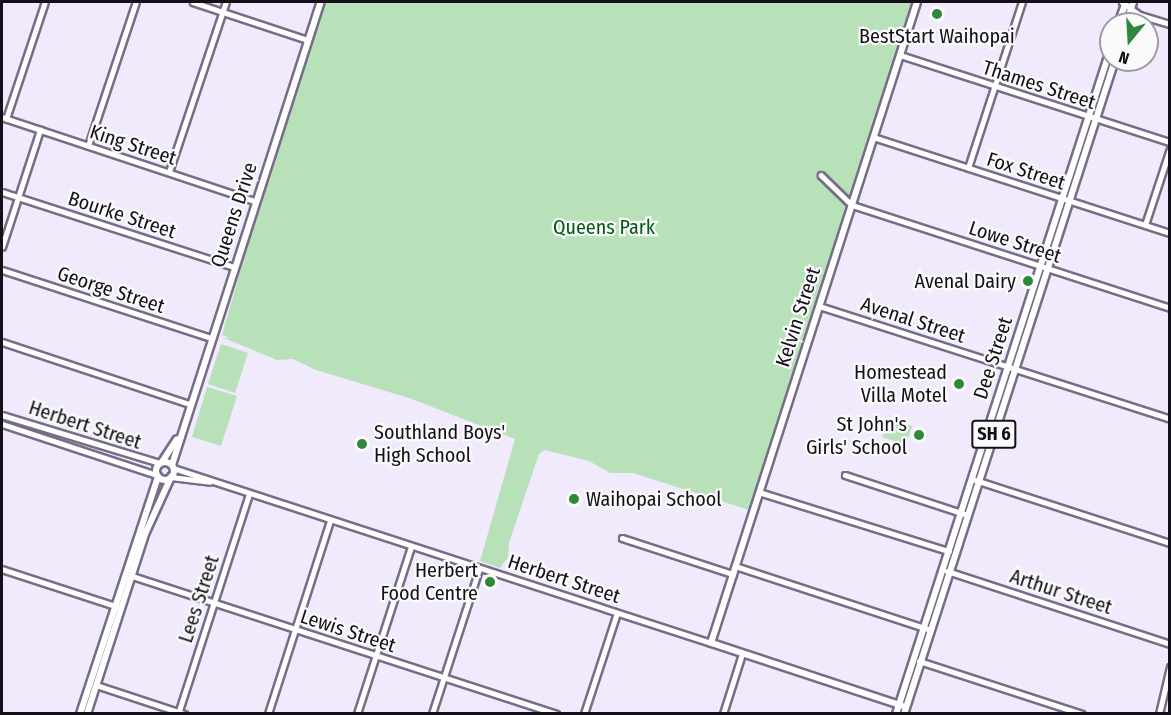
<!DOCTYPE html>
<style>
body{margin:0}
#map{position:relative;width:1171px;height:715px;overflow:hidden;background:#f0eafc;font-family:"Fira Sans Condensed",sans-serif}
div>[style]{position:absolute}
.green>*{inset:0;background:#b8e0b9}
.roads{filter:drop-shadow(2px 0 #776d88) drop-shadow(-2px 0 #776d88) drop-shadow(0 2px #776d88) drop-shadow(0 -2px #776d88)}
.minor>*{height:4.5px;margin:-2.25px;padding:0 2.25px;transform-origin:2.25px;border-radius:2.25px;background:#fff}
.major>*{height:6px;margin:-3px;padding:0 3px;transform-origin:3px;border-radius:3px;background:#fff}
.major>.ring{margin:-3px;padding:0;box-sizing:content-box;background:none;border:6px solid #fff;border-radius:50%}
.dots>*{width:16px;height:16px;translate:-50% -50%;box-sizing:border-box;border:3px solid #fafafa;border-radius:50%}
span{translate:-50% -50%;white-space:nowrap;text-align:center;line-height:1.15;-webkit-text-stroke:4.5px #fafafa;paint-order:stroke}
.shield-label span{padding:2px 4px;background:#fafafa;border:2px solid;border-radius:4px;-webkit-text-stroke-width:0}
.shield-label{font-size:18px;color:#14101a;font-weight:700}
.poi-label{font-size:20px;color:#14101a}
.right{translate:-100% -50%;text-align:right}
.left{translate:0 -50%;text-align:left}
.street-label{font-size:20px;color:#14101a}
.park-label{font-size:20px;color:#025817}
.frame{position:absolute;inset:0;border:3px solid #14101a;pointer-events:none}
.north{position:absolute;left:1099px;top:12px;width:60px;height:60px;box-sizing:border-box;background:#fafafa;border:2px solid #9e9ca0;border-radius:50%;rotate:198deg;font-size:16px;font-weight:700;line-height:24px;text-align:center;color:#14101a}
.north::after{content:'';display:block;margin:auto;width:21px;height:27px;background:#2d893a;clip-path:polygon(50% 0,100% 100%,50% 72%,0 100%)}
</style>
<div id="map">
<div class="green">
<div style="clip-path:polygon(325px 2px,913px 2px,749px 510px,633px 473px,610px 473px,589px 461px,545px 450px,539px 454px,509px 543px,508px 557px,500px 568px,480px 561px,515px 439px,409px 398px,316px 370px,293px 359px,277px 360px,224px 338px,230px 338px,222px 335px,261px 198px)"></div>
<div style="clip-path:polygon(221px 344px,248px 353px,235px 393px,208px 384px)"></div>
<div style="clip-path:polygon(207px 387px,237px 396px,221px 446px,192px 437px)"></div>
<div style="clip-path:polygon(889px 418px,912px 426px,906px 445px,882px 437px)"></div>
</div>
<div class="roads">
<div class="minor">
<div style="left:193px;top:2px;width:121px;rotate:18.3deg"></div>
<div style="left:1122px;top:2px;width:22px;rotate:36deg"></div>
<div style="left:1140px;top:15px;width:31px;rotate:17deg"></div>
<div style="left:900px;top:55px;width:284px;rotate:17.9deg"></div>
<div style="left:2px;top:117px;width:267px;rotate:18.4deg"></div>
<div style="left:6px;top:119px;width:123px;rotate:-71.6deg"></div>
<div style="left:873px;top:137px;width:312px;rotate:17.9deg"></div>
<div style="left:88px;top:146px;width:152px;rotate:-71.6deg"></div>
<div style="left:968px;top:168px;width:175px;rotate:-72deg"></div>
<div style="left:169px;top:172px;width:179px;rotate:-71.5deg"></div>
<div style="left:821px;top:175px;width:43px;rotate:44.1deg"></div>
<div style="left:852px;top:205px;width:334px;rotate:17.9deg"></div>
<div style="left:2px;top:192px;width:244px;rotate:17.9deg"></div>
<div style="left:1145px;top:225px;width:80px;rotate:-71.8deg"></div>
<div style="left:2px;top:247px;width:123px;rotate:-72deg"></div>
<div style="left:2px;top:270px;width:220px;rotate:18deg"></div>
<div style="left:819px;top:306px;width:369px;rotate:17.8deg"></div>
<div style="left:2px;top:342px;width:197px;rotate:18.3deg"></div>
<div style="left:2px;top:415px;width:165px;rotate:16.9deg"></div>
<div style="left:2px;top:424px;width:163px;rotate:18.2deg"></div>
<div style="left:173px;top:468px;width:566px;rotate:18.02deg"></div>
<div style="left:845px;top:475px;width:129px;rotate:18deg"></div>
<div style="left:171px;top:477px;width:39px;rotate:7deg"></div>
<div style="left:972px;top:479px;width:208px;rotate:17.9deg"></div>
<div style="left:759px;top:492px;width:199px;rotate:17.3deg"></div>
<div style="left:622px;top:538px;width:117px;rotate:18deg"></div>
<div style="left:735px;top:566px;width:206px;rotate:18.1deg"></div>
<div style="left:2px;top:569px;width:122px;rotate:18.1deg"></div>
<div style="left:947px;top:571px;width:235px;rotate:18.1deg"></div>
<div style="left:132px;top:576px;width:446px;rotate:18deg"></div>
<div style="left:919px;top:661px;width:171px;rotate:18deg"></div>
<div style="left:96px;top:685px;width:93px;rotate:18.2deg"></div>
<div style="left:178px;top:714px;width:231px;rotate:-72.1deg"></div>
<div style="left:268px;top:714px;width:203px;rotate:-72.2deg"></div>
<div style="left:357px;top:714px;width:176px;rotate:-72.1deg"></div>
<div style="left:432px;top:714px;width:152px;rotate:-72deg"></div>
<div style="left:584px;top:714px;width:106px;rotate:-71.9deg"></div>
<div style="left:723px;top:714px;width:63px;rotate:-72.4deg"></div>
<div style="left:1159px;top:714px;width:48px;rotate:-76.8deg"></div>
</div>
<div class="major">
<div style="left:1118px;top:24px;width:23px;rotate:-70deg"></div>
<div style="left:1126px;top:24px;width:23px;rotate:-72deg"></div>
<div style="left:162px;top:462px;width:27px;rotate:-57deg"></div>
<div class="ring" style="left:156px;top:462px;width:12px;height:12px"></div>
<div style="left:172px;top:465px;width:486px;rotate:-72.2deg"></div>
<div style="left:906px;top:707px;width:205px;rotate:-161.8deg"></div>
<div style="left:711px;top:643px;width:673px;rotate:-72.18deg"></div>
<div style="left:80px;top:714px;width:250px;rotate:-71.8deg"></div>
<div style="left:87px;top:714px;width:189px;rotate:-72.1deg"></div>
<div style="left:145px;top:534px;width:63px;rotate:-65.5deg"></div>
<div style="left:896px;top:714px;width:701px;rotate:-72.13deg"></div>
<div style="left:904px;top:714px;width:687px;rotate:-72.12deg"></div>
</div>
</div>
<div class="dots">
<div style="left:937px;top:14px;background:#2d893a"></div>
<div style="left:1028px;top:281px;background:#2d893a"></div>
<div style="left:959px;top:384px;background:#2d893a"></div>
<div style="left:919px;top:435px;background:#2d893a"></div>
<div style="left:362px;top:444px;background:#2d893a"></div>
<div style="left:574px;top:499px;background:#2d893a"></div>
<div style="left:490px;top:582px;background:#2d893a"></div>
</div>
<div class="shield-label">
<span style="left:994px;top:434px">SH 6</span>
</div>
<div class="poi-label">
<span style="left:937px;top:36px">BestStart Waihopai</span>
<span class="right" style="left:1016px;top:281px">Avenal Dairy</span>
<span class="right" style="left:947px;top:384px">Homestead<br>Villa Motel</span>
<span class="right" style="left:907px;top:436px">St John's<br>Girls' School</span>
<span class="left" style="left:374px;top:444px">Southland Boys'<br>High School</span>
<span class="left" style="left:586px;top:499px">Waihopai School</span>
<span class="right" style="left:478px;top:582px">Herbert<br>Food Centre</span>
</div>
<div class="street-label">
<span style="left:1039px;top:85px;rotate:18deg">Thames Street</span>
<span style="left:133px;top:145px;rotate:18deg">King Street</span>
<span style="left:1026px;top:171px;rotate:18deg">Fox Street</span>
<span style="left:122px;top:215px;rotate:18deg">Bourke Street</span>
<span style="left:234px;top:215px;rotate:-72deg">Queens Drive</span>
<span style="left:1015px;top:242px;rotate:18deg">Lowe Street</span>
<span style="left:111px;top:290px;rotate:18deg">George Street</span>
<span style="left:798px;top:317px;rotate:-72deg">Kelvin Street</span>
<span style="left:913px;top:320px;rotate:18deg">Avenal Street</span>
<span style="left:993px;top:358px;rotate:-72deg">Dee Street</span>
<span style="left:85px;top:425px;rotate:18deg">Herbert Street</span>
<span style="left:564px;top:579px;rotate:18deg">Herbert Street</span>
<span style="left:1061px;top:592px;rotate:18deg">Arthur Street</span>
<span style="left:199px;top:599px;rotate:-72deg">Lees Street</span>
<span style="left:348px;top:631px;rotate:18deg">Lewis Street</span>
</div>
<div class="park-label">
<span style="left:604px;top:227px">Queens Park</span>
</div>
<div class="frame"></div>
<div class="north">N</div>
</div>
